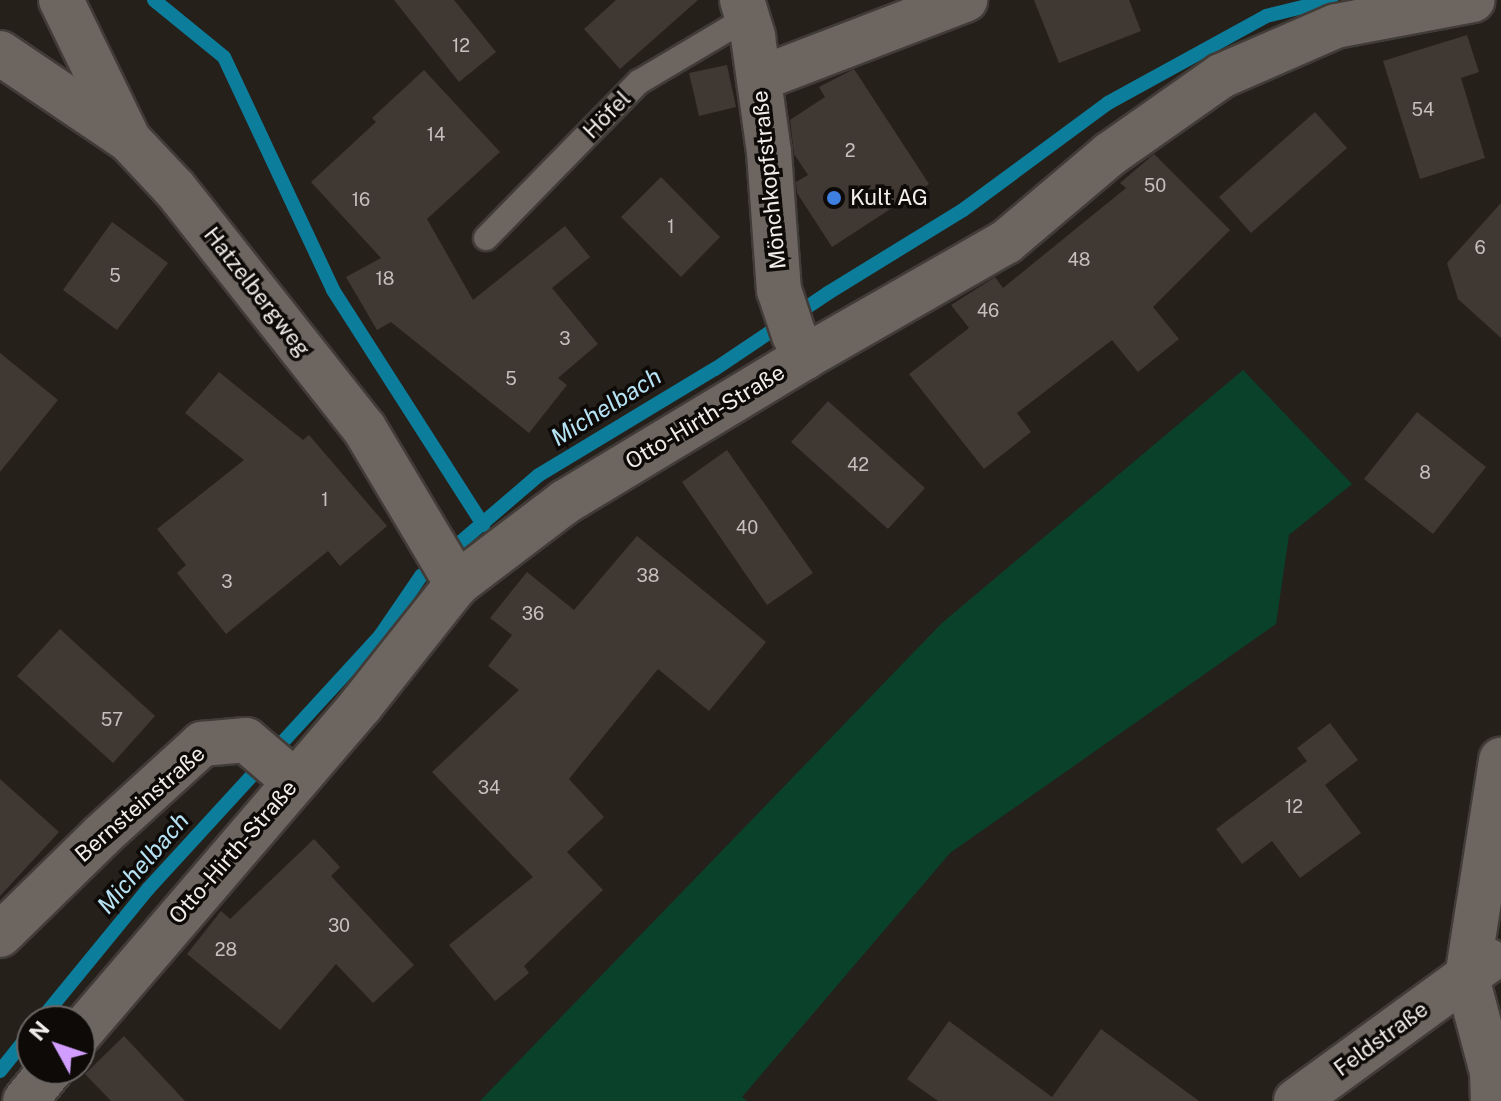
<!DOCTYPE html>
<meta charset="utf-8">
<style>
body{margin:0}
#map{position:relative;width:1501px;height:1101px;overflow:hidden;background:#26201b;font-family:"Public Sans",sans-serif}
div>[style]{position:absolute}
.green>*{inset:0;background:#0a412b}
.stream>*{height:14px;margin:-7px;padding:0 7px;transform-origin:7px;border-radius:7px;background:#0c7d9b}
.building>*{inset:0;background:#3f3833}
.roads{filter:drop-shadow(2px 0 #413c38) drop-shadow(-2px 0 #413c38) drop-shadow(0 2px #413c38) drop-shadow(0 -2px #413c38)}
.lane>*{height:24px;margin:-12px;padding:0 12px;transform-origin:12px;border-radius:12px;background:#6d6660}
.street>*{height:44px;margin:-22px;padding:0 22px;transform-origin:22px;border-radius:22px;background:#6d6660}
.dots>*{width:22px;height:22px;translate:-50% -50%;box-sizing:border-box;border:4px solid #0d0a08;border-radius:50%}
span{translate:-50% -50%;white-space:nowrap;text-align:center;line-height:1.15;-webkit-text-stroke:7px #0d0a08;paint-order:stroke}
.number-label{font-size:18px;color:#c5c0bd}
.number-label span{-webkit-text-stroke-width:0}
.street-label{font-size:22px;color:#f2eeeb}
.poi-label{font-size:22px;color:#f2eeeb}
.left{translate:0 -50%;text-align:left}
.water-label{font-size:24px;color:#b6e3f4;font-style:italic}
.north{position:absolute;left:16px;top:1005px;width:80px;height:80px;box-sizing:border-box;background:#0d0a08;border:2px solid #696563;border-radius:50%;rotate:310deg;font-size:22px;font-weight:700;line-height:32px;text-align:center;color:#f2eeeb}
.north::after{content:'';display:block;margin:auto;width:28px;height:36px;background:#d19dfe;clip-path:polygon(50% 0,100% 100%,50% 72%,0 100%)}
</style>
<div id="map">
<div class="green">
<div style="clip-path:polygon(1243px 370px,1352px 484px,1289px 535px,1276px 624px,950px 853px,742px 1097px,747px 1101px,480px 1101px,942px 623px)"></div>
</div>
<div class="stream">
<div style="left:154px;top:0;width:90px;rotate:39.2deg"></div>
<div style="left:224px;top:57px;width:257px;rotate:64.9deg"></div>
<div style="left:333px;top:290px;width:279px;rotate:57.4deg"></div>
<div style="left:40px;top:1021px;width:171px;rotate:-50.7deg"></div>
<div style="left:148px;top:889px;width:343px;rotate:-47.5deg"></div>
<div style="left:380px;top:636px;width:73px;rotate:-55.7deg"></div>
<div style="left:421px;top:576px;width:155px;rotate:-40.6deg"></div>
<div style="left:539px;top:475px;width:205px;rotate:-31.1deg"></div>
<div style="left:715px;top:369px;width:136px;rotate:-33.9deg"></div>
<div style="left:828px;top:293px;width:158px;rotate:-31.6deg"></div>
<div style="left:963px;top:210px;width:180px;rotate:-36.4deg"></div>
<div style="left:1108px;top:103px;width:180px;rotate:-28.8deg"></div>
<div style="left:1266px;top:16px;width:67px;rotate:-13.8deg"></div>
<div style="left:0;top:1071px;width:51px;rotate:-51.3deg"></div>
</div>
<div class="building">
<div style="clip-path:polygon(394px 0,454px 0,496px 52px,459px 82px)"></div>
<div style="clip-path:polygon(616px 0,698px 0,620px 69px,584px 29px)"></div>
<div style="clip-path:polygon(1034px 0,1129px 0,1141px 31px,1059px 63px)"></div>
<div style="clip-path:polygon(1467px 35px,1479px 72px,1461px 78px,1485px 158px,1420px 179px,1383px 61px)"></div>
<div style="clip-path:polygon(727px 65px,736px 107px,699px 116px,689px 73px)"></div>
<div style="clip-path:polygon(854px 69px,929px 184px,832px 247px,797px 193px,796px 182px,808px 175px,794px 154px,790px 120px,825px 97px,819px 87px)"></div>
<div style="clip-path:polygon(424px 70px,500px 152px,427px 219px,473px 300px,565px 226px,590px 257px,552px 288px,598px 344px,558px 378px,567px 385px,529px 433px,391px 322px,377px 330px,346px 277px,381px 258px,311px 182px,376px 122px,372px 118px)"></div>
<div style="clip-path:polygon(1315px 112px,1347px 148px,1251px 233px,1219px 197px)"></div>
<div style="clip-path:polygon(1154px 154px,1230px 230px,1153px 307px,1179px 339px,1138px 372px,1112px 340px,1017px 413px,1031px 432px,984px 469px,909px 374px,969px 328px,951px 305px,995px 277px,1003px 288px,1126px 188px,1120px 183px)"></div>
<div style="clip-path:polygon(661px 177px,720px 237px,681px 277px,621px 217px)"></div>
<div style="clip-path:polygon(1501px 203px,1501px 338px,1458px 299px,1447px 263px)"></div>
<div style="clip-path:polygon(112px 222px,168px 263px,117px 330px,63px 290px)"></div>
<div style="clip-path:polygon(0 353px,58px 400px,0 472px)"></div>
<div style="clip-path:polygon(219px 372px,303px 440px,309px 435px,387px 526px,340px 566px,328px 551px,226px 634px,177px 573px,186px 565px,157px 529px,244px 460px,185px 413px)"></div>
<div style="clip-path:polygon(828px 401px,925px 488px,888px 529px,791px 442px)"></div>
<div style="clip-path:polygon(1417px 412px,1486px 467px,1433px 534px,1364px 479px)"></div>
<div style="clip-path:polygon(727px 450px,813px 573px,767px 605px,682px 482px)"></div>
<div style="clip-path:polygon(637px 536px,766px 642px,709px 711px,658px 669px,569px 779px,604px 817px,567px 852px,603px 890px,524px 966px,529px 973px,495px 1001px,449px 945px,533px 877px,432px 772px,519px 690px,488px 666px,512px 635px,490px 618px,527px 572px,574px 610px)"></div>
<div style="clip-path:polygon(60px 629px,155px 716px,113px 763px,17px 676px)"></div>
<div style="clip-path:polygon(1330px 723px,1358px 760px,1325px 785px,1361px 833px,1300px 878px,1272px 841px,1242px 864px,1216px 829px,1307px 761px,1297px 748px)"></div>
<div style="clip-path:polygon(0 779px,59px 832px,0 896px)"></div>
<div style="clip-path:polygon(314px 839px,340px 867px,331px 876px,414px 965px,373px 1003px,336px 964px,280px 1030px,187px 954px,221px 911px,230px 919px)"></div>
<div style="clip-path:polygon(949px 1021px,1052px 1097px,1101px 1029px,1199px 1101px,938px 1101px,907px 1079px)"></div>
<div style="clip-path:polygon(124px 1036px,185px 1101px,111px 1101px,85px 1074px)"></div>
</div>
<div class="roads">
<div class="lane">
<div style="left:486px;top:238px;width:219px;rotate:-45.6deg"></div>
<div style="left:639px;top:82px;width:126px;rotate:-30.7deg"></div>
</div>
<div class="street">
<div style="left:61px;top:0;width:149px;rotate:64.1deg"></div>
<div style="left:742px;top:0;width:39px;rotate:73deg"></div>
<div style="left:753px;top:37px;width:116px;rotate:82.1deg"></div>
<div style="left:769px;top:152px;width:138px;rotate:85.9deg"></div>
<div style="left:779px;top:290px;width:47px;rotate:71.6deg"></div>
<div style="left:794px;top:335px;width:25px;rotate:63deg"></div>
<div style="left:0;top:53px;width:156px;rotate:34deg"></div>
<div style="left:129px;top:140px;width:67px;rotate:46.8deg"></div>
<div style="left:175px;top:189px;width:305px;rotate:51.7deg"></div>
<div style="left:364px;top:428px;width:182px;rotate:59.2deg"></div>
<div style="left:759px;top:79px;width:221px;rotate:-21deg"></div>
<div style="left:0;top:935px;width:141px;rotate:-44.4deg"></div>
<div style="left:101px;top:836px;width:137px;rotate:-42.3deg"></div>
<div style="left:202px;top:744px;width:44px;rotate:-5.2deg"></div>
<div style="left:246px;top:740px;width:63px;rotate:40.5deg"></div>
<div style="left:80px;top:1033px;width:432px;rotate:-49.4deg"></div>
<div style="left:361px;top:705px;width:154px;rotate:-51.6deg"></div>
<div style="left:457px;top:584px;width:136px;rotate:-37.2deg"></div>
<div style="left:565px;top:502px;width:280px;rotate:-31.1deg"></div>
<div style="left:805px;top:357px;width:232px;rotate:-29.8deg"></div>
<div style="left:1006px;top:242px;width:136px;rotate:-40.2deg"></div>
<div style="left:1110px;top:154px;width:136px;rotate:-35.1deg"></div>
<div style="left:1221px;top:76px;width:125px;rotate:-23.5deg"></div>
<div style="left:1336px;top:26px;width:139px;rotate:-10.7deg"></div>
<div style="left:25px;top:1101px;width:41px;rotate:-50.9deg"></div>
<div style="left:1296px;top:1101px;width:238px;rotate:-36.1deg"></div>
<div style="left:1493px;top:1101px;width:29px;rotate:-92deg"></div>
<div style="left:1492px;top:1072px;width:97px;rotate:-104.9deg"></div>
<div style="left:1467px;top:978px;width:221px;rotate:-81.1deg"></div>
</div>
</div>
<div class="dots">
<div style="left:834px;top:198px;background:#3f7fe0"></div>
</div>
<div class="number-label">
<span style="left:461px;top:46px">12</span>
<span style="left:1423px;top:110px">54</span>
<span style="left:436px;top:135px">14</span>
<span style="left:850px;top:151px">2</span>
<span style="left:1155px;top:186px">50</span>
<span style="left:361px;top:200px">16</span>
<span style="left:671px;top:227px">1</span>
<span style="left:1480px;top:248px">6</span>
<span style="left:1079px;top:260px">48</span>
<span style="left:115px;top:276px">5</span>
<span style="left:385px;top:279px">18</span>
<span style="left:988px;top:311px">46</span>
<span style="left:565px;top:339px">3</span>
<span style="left:511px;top:379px">5</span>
<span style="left:858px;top:465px">42</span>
<span style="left:1425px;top:473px">8</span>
<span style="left:325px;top:500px">1</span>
<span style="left:747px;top:528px">40</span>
<span style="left:648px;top:576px">38</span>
<span style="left:227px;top:582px">3</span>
<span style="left:533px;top:614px">36</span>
<span style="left:112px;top:720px">57</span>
<span style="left:489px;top:788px">34</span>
<span style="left:1294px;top:807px">12</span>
<span style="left:339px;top:926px">30</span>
<span style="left:226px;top:950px">28</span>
</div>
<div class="street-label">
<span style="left:607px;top:115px;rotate:-45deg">Höfel</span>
<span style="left:769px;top:180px;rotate:-96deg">Mönchkopfstraße</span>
<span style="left:257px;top:292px;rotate:52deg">Hatzelbergweg</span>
<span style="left:705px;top:417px;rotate:-31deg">Otto-Hirth-Straße</span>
<span style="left:140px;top:804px;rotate:-41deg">Bernsteinstraße</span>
<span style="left:233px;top:852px;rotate:-49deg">Otto-Hirth-Straße</span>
<span style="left:1381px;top:1039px;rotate:-36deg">Feldstraße</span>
</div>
<div class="poi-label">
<span class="left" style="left:850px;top:198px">Kult AG</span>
</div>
<div class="water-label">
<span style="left:606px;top:407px;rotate:-32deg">Michelbach</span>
<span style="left:143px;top:863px;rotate:-49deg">Michelbach</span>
</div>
<div class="north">N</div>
</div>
